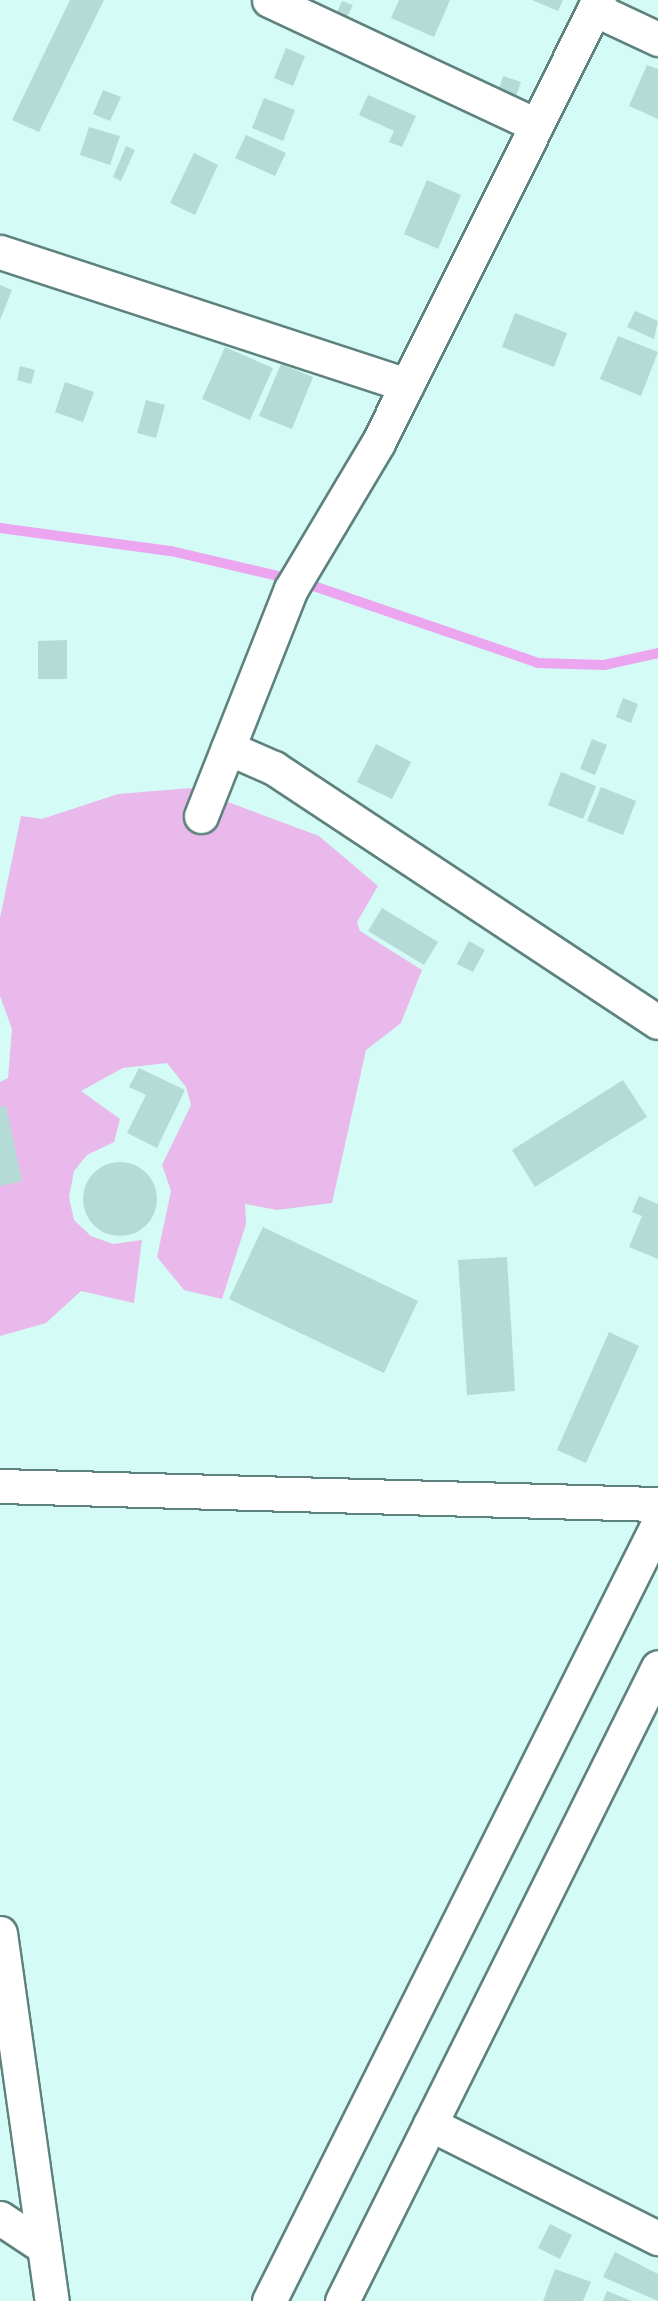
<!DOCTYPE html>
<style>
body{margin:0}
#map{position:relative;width:658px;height:2301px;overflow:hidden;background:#d4fbf6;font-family:Signika,sans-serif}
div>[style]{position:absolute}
.green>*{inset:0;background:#e9b9eb}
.stream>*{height:10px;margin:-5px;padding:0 5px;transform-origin:5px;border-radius:5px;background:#eba6ef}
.building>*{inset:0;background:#b5dbd6}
.round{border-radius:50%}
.roads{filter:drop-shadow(2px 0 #5e827e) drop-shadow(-2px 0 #5e827e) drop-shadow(0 2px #5e827e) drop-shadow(0 -2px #5e827e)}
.minor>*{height:33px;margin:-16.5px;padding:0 16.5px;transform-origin:16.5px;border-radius:16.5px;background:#fff}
.tertiary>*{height:33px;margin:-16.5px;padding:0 16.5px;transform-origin:16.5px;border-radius:16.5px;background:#fff}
span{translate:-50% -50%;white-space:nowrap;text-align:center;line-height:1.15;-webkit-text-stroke:4.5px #fff;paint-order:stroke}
</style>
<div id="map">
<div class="green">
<div style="clip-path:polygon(191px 788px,319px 836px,378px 886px,357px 922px,360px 931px,422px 970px,401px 1023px,366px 1050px,332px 1203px,277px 1210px,245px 1204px,246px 1224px,222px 1299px,184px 1290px,157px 1257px,171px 1191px,162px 1165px,191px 1105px,186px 1087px,167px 1063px,123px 1068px,81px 1091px,120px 1119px,114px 1142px,87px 1155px,74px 1171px,69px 1197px,74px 1220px,91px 1236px,113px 1244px,142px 1240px,134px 1303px,81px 1291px,46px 1323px,0 1336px,0 1082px,8px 1078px,12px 1029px,0 996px,0 918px,21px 816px,42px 819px,118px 794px)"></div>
</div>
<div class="stream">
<div style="left:0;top:528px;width:173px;rotate:7.7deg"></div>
<div style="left:171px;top:551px;width:128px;rotate:13.1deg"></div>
<div style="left:296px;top:580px;width:256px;rotate:18.9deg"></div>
<div style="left:538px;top:663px;width:66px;rotate:1.7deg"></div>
<div style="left:604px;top:665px;width:55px;rotate:-12.5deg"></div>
</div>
<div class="building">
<div style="clip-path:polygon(70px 0,104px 0,39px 132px,12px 120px)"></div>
<div style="clip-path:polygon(399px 0,450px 0,434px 37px,391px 18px)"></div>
<div style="clip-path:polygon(532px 0,563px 0,558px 11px)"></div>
<div style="clip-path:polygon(342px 1px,353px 5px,347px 17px,337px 12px)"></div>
<div style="clip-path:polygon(286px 48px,305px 56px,293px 86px,274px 78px)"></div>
<div style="clip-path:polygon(647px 65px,658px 69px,658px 119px,629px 106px)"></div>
<div style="clip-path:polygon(503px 76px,521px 82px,516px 96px,499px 89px)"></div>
<div style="clip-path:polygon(103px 90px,121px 97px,110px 121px,93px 114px)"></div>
<div style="clip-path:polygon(368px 95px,416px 116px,402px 147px,389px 142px,394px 131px,359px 115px)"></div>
<div style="clip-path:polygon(264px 98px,295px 110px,283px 141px,252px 128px)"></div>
<div style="clip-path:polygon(89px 127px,120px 136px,110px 165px,80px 155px)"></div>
<div style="clip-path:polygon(246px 135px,286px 153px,275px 176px,235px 158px)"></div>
<div style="clip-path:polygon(126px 146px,135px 150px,121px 181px,113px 177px)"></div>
<div style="clip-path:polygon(194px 153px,218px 165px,195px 215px,170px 203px)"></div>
<div style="clip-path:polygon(427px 180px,461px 195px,438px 249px,404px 234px)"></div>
<div style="clip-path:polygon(0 285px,12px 290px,0 320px)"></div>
<div style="clip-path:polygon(635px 311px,658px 321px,654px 339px,627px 327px)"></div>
<div style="clip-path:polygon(515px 313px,567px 333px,554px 367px,502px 347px)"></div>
<div style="clip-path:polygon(618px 336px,658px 352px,641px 396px,600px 379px)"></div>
<div style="clip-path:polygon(225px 347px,273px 368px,250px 420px,202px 399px)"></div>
<div style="clip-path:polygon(281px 364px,313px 377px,292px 429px,259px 416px)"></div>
<div style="clip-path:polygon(20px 366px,35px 370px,31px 384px,17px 380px)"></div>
<div style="clip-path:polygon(65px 382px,94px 392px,83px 422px,55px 412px)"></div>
<div style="clip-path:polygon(146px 400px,165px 405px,156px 438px,137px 433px)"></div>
<div style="clip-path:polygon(67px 640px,67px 679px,38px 679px,38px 641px)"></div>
<div style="clip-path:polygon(623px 698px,638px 704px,631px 723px,616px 717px)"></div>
<div style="clip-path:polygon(592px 739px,607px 745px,595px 775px,580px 769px)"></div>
<div style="clip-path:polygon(376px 744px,411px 762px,392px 799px,357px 782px)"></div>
<div style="clip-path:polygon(561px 772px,596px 786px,583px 819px,548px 805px)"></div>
<div style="clip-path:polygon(601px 787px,636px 801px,623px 835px,587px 821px)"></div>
<div style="clip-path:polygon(382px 908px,438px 942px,424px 965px,368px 931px)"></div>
<div style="clip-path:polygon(469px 941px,485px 950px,473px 972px,457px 964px)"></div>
<div style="clip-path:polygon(139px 1068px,185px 1090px,157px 1148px,127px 1133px,146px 1095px,129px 1087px)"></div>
<div style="clip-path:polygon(623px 1080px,647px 1117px,535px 1187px,512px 1150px)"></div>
<div style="clip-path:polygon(6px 1106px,22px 1181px,0 1186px,0 1107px)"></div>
<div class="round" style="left:83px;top:1162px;width:74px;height:74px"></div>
<div style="clip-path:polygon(639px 1196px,658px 1204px,658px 1259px,629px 1247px,642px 1216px,632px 1212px)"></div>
<div style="clip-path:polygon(263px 1227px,418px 1301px,384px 1373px,229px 1299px)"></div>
<div style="clip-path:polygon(507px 1257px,515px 1391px,467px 1395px,458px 1260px)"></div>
<div style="clip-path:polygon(609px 1332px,639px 1346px,586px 1463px,557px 1450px)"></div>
<div style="clip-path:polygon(550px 2224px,572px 2235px,560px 2259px,538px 2248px)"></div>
<div style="clip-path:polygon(615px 2252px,658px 2274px,658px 2301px,603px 2277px)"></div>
<div style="clip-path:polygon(555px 2269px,591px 2282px,583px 2301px,543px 2301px)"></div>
<div style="clip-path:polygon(607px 2291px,632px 2301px,603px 2301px)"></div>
</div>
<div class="roads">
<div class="minor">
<div style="left:269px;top:0;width:295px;rotate:25.1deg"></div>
<div style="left:594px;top:9px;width:71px;rotate:25.1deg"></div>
<div style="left:0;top:252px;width:428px;rotate:18.1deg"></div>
<div style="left:228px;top:748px;width:50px;rotate:23.5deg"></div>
<div style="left:274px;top:768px;width:460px;rotate:33.5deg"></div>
<div style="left:201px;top:816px;width:244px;rotate:-68.4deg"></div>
<div style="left:291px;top:589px;width:170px;rotate:-59.2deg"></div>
<div style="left:378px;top:443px;width:495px;rotate:-63.5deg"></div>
<div style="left:0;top:1486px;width:658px;rotate:1.57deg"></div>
<div style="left:430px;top:2124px;width:255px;rotate:26.6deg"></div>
<div style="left:0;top:2218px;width:53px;rotate:33.4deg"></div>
<div style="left:269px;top:2301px;width:869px;rotate:-63.41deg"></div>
<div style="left:342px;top:2301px;width:708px;rotate:-63.51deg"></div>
</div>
<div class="tertiary">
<div style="left:0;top:1933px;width:372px;rotate:82deg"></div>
</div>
</div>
</div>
